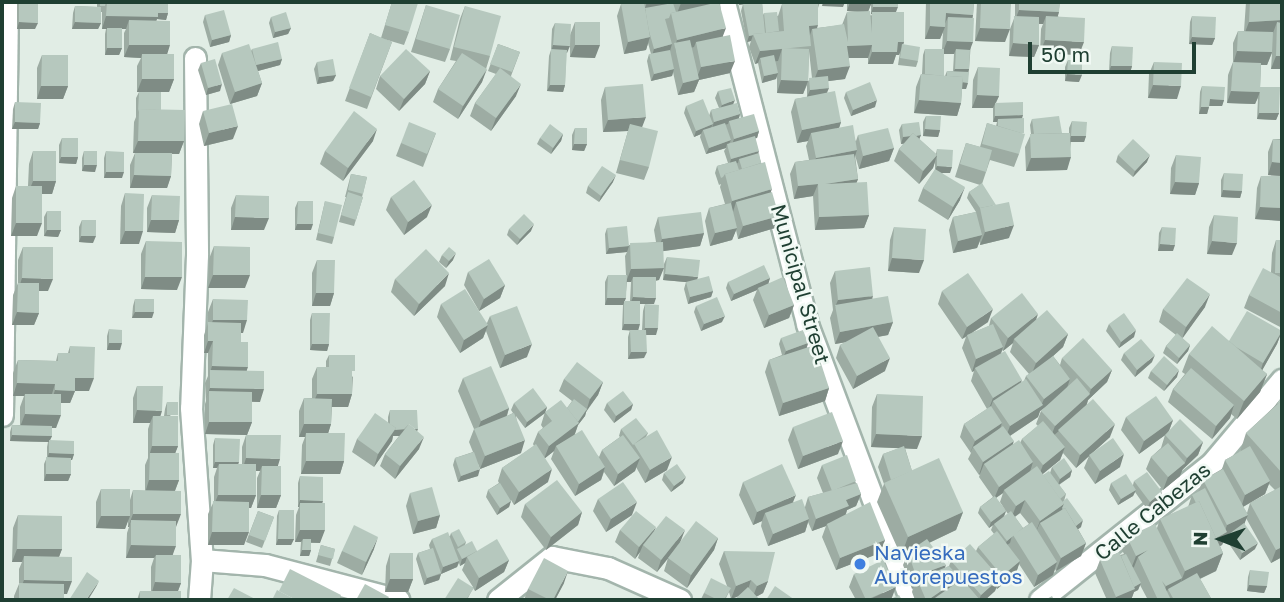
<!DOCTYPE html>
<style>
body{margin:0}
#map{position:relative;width:1284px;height:602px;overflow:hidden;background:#e1ede5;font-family:"Golos Text",sans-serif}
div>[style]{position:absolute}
.roads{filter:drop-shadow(2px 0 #a3b5ac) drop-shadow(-2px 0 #a3b5ac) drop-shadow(0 2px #a3b5ac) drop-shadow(0 -2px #a3b5ac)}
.minor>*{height:21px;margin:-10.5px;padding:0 10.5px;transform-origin:10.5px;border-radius:10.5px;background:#fff}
.wall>*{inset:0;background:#9daca3}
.shaded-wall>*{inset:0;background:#7f8c85}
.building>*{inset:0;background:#b6c8be}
.dots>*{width:19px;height:19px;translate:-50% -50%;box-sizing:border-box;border:4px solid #f1f9f4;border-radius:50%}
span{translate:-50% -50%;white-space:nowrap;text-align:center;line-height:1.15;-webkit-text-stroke:5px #f1f9f4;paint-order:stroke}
.street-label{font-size:21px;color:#1f3f32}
.shop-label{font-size:21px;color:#366cbe}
.left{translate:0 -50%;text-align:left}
.frame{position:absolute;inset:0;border:4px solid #1f3f32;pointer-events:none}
.north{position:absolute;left:1186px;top:504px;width:70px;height:70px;-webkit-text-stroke:5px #f1f9f4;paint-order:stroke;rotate:271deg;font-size:19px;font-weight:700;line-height:28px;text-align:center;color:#1f3f32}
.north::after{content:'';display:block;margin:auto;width:24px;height:32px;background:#1f3f32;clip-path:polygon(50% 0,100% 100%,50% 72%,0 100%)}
.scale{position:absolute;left:1028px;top:42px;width:168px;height:32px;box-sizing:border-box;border:4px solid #1f3f32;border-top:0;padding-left:9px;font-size:21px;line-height:24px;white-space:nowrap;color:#1f3f32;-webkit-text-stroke:5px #f1f9f4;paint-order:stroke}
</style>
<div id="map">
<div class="roads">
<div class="minor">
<div style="left:724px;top:2px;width:333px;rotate:75.5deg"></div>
<div style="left:807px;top:324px;width:295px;rotate:69.4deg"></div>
<div style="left:195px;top:58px;width:197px;rotate:89.4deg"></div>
<div style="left:197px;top:255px;width:153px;rotate:92.2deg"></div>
<div style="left:191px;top:408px;width:152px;rotate:85.9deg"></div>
<div style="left:2px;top:415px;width:413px;rotate:-89.3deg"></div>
<div style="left:199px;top:600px;width:40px;rotate:-85.7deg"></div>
<div style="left:202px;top:560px;width:63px;rotate:4.5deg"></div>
<div style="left:265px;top:565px;width:138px;rotate:14.7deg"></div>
<div style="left:498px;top:600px;width:69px;rotate:-38.5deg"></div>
<div style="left:552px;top:557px;width:57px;rotate:11.1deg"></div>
<div style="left:608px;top:568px;width:79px;rotate:24deg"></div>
<div style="left:1040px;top:600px;width:220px;rotate:-38.5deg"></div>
<div style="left:1212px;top:463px;width:109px;rotate:-49.9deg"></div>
</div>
</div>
<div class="wall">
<div style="clip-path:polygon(17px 2px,38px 2px,35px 29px,17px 29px)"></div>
<div style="clip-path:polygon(97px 2px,168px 2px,168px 13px,166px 20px,157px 19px,156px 21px,174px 79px,169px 92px,161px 92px,161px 110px,184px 141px,179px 154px,172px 154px,171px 176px,167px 188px,130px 188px,130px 165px,135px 153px,133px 153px,134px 122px,136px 117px,136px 98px,139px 92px,137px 92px,137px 66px,141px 58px,124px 57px,124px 33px,126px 29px,122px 29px,122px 48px,119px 55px,105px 55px,105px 34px,106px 29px,102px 29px,102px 12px,101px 12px,101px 23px,98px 29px,72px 29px,73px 13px,75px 6px,97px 7px)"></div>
<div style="clip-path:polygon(392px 2px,409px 32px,404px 45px,384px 39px,392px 42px,367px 109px,345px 101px,370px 33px,381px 38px)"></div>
<div style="clip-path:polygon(632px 2px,720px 2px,723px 36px,730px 73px,699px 80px,694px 92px,678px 95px,673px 72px,672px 76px,651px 81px,647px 61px,649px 54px,651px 54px,648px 43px,646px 50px,624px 54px,617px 16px,621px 4px)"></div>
<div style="clip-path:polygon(evenodd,739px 2px,762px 2px,763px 15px,764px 13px,778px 16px,782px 4px,790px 4px,790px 2px,820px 2px,818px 8px,817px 28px,842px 25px,847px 12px,858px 11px,847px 11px,847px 2px,898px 2px,896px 12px,904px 42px,903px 45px,918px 61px,916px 67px,898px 65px,900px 52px,899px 55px,896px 55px,893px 64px,868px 64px,868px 58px,849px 58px,845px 79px,828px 81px,827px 92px,841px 122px,839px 128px,856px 141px,858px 135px,894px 148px,889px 161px,859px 169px,855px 155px,858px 179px,856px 183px,869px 215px,864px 228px,815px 230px,813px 196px,794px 199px,790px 174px,795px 162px,809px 160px,806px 146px,808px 141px,797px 143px,791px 112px,795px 99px,807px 97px,807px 85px,803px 94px,777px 93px,777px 75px,776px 79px,762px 83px,758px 63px,755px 64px,749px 47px,751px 41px,747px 42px,741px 11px,743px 4px,739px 5px,739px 2px,871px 4px,871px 14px,872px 14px,871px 16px,868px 11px,871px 4px,739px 2px,809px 51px,812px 78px,808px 81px,809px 51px)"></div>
<div style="clip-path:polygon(evenodd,926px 2px,974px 2px,969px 69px,966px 89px,962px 89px,961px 103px,957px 116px,914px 113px,916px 87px,921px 74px,922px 74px,923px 55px,925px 49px,942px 49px,943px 32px,940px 39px,925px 39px,926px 2px,944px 54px,954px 54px,953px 71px,947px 71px,945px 76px,944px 76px,944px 54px)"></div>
<div style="clip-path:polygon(977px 2px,1011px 2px,1005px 42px,975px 41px)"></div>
<div style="clip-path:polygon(1015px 2px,1060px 2px,1058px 16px,1079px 55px,1040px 53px,1041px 29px,1043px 24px,1039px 24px,1039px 45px,1034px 57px,1009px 56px,1010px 29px,1015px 16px)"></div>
<div style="clip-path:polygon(1246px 2px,1282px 2px,1282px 69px,1271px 69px,1272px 53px,1267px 65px,1261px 65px,1260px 87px,1279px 113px,1276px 120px,1257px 119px,1258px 98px,1255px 104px,1227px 103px,1228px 75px,1233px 62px,1233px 43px,1238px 31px,1244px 31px)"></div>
<div style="clip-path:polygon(426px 5px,450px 49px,445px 62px,411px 52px)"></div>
<div style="clip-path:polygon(465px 6px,490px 56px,482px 82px,458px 119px,433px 102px,438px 89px,456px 61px,450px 60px,460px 19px)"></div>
<div style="clip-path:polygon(205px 15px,231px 35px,229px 42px,210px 47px,203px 22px)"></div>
<div style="clip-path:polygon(1192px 16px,1215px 38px,1212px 45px,1189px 44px,1190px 22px)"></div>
<div style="clip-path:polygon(271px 17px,291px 28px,288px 34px,273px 38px,269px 23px)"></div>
<div style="clip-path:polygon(575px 22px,595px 58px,570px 57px,570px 36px,566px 52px,565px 85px,563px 92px,547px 91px,549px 56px,551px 50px,552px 29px,555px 23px,570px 35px)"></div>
<div style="clip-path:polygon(498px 44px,520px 52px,511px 76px,516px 96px,491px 131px,470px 116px,475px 103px,496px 74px,488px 71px)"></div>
<div style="clip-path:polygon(1112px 46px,1132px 66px,1130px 73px,1109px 72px,1110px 53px)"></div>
<div style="clip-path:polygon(252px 49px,282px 59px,280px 65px,258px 71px,262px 83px,257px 96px,230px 104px,218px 65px,222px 53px,251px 51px)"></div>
<div style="clip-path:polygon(42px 55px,68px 86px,63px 99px,37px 99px,37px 68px)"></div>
<div style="clip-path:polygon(1068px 60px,1079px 82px,1065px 81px,1065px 67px)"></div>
<div style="clip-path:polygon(317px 62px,336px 75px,333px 81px,317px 84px,314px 69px)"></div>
<div style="clip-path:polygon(1154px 62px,1177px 99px,1148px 98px,1149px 74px)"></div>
<div style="clip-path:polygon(201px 63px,220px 91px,206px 95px,198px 70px)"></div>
<div style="clip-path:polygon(978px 67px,999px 96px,996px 103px,1022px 118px,1019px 154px,1014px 167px,990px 160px,982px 184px,1009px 238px,980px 245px,980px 241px,977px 248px,953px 253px,949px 230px,953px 217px,976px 212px,967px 198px,969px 192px,980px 185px,955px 177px,962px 155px,966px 143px,980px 147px,987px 123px,996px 126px,997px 122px,993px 122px,993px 108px,972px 108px,973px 80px)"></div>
<div style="clip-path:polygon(430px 71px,425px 84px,399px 111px,376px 89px,380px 76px)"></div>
<div style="clip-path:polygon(1202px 86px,1224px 100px,1222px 106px,1209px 106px,1207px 114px,1199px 114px,1200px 92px)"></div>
<div style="clip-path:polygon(605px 87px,642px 127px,649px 167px,644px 180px,616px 173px,628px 131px,603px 132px,601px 100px)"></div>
<div style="clip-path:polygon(718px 91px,733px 105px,740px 114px,739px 118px,759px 131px,757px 138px,755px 138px,758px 153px,771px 192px,775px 228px,738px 239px,736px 230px,732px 240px,710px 246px,705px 221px,709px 208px,725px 204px,720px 187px,721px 184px,719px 185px,715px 173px,717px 166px,728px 163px,724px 151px,726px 148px,706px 154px,700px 137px,701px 134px,694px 137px,684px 113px,686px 106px,709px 116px,711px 110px,719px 108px,715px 98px)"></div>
<div style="clip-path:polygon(846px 92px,875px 107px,851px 116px,844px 98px)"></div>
<div style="clip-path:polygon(15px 102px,40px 123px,38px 129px,12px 129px,13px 109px)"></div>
<div style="clip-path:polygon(203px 111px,233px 139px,204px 146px,199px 124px)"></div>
<div style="clip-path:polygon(926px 116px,940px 130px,938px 137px,923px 136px,923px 122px)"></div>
<div style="clip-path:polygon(1032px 119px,1062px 133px,1069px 133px,1069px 128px,1072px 121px,1086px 136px,1084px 142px,1071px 142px,1067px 170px,1026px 171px,1025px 147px,1031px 134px,1030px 125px)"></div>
<div style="clip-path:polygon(902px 124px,921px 135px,919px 139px,936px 154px,937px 149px,950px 173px,942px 173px,960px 200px,948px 220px,918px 201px,923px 188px,935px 170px,935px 162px,933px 168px,919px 184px,894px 161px,899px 149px,904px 143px,901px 144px,899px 130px)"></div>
<div style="clip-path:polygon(1282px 127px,1282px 176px,1268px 175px,1268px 152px,1273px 139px,1280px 139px,1280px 133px)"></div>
<div style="clip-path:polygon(575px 128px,587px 144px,584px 151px,572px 150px,572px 135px)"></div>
<div style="clip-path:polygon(436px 133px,423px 167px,396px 156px,401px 143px)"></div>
<div style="clip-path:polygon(563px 134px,561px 141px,551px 154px,537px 144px,540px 138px)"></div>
<div style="clip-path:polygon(62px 138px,78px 157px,76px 164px,59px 163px,59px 145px)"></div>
<div style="clip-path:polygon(373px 141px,343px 181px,320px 164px,325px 151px)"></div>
<div style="clip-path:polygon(33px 151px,56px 181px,52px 194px,42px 194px,37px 236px,11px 236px,12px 198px,16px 186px,28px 186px,29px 164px)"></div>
<div style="clip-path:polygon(84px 151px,95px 172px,82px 171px,82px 158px)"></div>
<div style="clip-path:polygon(106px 151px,122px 178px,104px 178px,104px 158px)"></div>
<div style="clip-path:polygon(1118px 155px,1147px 162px,1133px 177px,1116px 162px)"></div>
<div style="clip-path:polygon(1176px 155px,1199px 183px,1195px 195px,1170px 194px,1171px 168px)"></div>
<div style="clip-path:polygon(1224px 173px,1242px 191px,1240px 198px,1221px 197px,1221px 180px)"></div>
<div style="clip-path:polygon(351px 174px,367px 177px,362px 197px,363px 197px,354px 226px,339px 222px,346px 197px,345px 197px)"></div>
<div style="clip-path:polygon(1261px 176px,1282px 176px,1282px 221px,1255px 219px,1257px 188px)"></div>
<div style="clip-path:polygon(613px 182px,599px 202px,586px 193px,588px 186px)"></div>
<div style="clip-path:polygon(125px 193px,139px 244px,120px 244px,121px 206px)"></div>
<div style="clip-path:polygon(152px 195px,179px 220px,175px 233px,147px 232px,147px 208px)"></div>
<div style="clip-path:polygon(236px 195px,264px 230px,231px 230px,231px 208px)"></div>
<div style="clip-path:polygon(391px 197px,427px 217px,404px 235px,386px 210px)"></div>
<div style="clip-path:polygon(298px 201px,311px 230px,295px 230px,295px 208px)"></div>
<div style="clip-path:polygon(325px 201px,334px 237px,332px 244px,316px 240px)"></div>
<div style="clip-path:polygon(47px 211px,61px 230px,58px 237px,44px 236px,44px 217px)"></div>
<div style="clip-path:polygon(1214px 215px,1232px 255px,1207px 254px,1209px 227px)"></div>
<div style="clip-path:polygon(evenodd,658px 217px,704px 233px,700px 246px,663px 251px,659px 280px,656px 281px,640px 304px,638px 330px,642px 330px,643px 311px,645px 304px,656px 335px,646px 335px,644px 358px,628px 359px,628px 337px,630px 330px,622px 330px,623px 305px,605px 305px,605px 282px,608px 275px,626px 275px,625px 256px,627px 252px,606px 254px,605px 234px,607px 228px,629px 245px,656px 242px,654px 230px,658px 217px,627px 282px,631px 282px,630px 301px,625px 301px,627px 282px)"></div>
<div style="clip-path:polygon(82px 220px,93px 243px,79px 242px,79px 227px)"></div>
<div style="clip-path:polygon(894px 227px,919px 273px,888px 271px,890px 240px)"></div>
<div style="clip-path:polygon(1162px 227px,1173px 251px,1158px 251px,1159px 233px)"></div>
<div style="clip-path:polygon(509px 229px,531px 231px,517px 245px,507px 235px)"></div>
<div style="clip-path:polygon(1276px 240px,1282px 240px,1282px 328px,1244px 308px,1249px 295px,1271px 272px,1272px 253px)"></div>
<div style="clip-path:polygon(146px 241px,177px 290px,141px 289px,141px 254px)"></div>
<div style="clip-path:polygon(214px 246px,245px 288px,208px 288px,209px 259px)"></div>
<div style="clip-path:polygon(23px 247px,48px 291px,39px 291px,39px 313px,34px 325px,12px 325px,13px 295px,18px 283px,18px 260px)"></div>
<div style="clip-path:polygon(442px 255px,453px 260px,446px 268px,439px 262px)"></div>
<div style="clip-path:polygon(667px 257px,713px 291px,711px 297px,688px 304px,684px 289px,686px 282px,663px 280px,664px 264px)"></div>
<div style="clip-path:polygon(317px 260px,334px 293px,330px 306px,312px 306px,312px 273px)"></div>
<div style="clip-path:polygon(835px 271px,873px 299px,893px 322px,888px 335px,878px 337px,885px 371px,853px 389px,836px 358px,840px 345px,846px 342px,835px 344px,830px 318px,833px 310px,830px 283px)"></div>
<div style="clip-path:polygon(468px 272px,505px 285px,500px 298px,479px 311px,464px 285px)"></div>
<div style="clip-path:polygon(770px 278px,768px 283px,794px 305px,789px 318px,764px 328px,753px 300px,757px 290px,731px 301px,726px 288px,728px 282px)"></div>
<div style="clip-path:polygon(395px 279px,445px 286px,414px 316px,391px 292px)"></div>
<div style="clip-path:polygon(evenodd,942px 291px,988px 322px,972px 333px,989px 326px,991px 318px,1036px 319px,1068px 334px,1063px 347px,1053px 356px,1060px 365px,1062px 358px,1112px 370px,1107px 382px,1088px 400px,1087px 404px,1110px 437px,1092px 453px,1120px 467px,1095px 484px,1084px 468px,1089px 456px,1076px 468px,1063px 453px,1060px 460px,1042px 474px,1043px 475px,1050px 473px,1052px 467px,1072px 470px,1070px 477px,1059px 485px,1066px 494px,1064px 501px,1081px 527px,1078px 529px,1086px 543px,1081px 556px,1056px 571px,1055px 569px,1053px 575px,1034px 587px,1019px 564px,1016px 573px,997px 589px,996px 588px,995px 591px,985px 600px,915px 600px,912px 592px,913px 588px,912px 589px,903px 565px,908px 553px,901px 556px,877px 502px,884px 484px,878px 467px,883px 454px,900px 448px,871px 447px,872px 407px,877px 394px,917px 449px,905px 448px,912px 471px,963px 512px,956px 530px,929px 543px,945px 568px,949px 566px,951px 561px,976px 551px,978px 547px,994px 534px,991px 530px,993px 525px,989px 528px,978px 513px,980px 507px,993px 497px,979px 477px,980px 474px,979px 475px,968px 459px,971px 453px,960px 437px,964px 424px,987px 409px,971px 381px,974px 371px,972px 372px,962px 348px,966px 337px,962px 339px,938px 304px,942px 291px,1013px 343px,1010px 352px,1029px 374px,1026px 376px,1024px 381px,1021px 383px,1001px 353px,1002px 350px,1003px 351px,1013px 343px,942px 291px,1045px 407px,1041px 411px,1036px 424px,1038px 426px,1022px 439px,1020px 443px,1013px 444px,1010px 436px,1038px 417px,1040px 411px,1045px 407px,942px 291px,1003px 493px,1000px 502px,1008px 514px,1004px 517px,1006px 511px,996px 498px,1003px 493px,942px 291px,1020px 513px,1029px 524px,1023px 528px,1015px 517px,1020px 513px)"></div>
<div style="clip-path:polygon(135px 299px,152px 318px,132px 318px,133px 306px)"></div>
<div style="clip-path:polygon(213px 299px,243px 333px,241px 333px,241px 342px,247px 371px,260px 402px,252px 401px,252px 422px,247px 435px,278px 466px,281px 495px,276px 508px,257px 508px,257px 478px,260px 471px,256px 471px,256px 495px,251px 508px,249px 508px,244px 545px,208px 545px,208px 514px,214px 501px,214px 477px,217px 468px,213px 468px,213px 445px,215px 438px,238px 464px,242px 464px,242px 447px,246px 435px,205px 434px,205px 404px,206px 401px,205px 383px,208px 376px,208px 353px,204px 353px,204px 335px,208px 323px,208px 312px)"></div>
<div style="clip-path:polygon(441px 304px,487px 323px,490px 316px,527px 357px,500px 368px,486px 331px,483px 338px,460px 353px,437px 317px)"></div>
<div style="clip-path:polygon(696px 306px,722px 322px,701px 331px,694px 312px)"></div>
<div style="clip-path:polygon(1205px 307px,1182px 338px,1190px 345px,1188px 351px,1177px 364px,1163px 353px,1166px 346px,1176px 335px,1159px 322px,1163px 309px)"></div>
<div style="clip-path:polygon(312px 313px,329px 344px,327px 351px,310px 350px,310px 320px)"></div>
<div style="clip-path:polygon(1109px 324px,1134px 337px,1119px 348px,1106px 331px)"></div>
<div style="clip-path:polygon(109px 329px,120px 350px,107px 350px,107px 336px)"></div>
<div style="clip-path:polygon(1282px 331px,1277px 344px,1262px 370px,1267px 374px,1260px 392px,1237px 419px,1231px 414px,1230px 418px,1212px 439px,1168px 402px,1173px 389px,1185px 374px,1182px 372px,1189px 354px,1229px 341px)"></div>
<div style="clip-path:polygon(781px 338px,808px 343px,807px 347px,829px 388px,825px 401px,779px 416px,765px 372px,769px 360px,782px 355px,779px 344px)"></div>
<div style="clip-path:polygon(70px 346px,89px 391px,75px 391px,70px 403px,61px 403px,56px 428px,52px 428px,52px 436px,50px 440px,74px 454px,72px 460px,71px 460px,71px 474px,68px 481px,44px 481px,44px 464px,47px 457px,47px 447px,48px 442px,10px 441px,10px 432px,12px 425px,20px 425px,20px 407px,24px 396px,13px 396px,13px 373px,18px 360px,56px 361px,58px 353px,68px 353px)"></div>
<div style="clip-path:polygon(1124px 353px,1152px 362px,1135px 377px,1121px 360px)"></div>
<div style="clip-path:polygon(329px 355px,353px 377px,352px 394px,348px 407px,332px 407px,331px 424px,328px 433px,344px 461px,340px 474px,301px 474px,302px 445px,305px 437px,299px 437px,299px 411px,304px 398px,312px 398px,312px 379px,317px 367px,326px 367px,326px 361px)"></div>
<div style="clip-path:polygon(1151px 371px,1177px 377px,1164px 391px,1148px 378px)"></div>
<div style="clip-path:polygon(463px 378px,509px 408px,507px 416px,513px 413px,511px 410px,514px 403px,547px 407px,545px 413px,525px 428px,516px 416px,521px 453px,480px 469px,478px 464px,478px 476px,458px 482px,453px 465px,455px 458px,473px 452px,469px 442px,474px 429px,458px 391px)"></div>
<div style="clip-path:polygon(564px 379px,603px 382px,598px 395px,587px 409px,585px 416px,578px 425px,575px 434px,599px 457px,602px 450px,620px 437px,619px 436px,621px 429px,648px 433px,646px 437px,667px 470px,645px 483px,636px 467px,635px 471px,614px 486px,604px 472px,601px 480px,575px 496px,551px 459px,554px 451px,545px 458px,548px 482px,514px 505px,511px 500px,509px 507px,497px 515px,486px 497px,488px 490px,499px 483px,498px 481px,502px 468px,534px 446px,533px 444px,538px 432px,543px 428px,541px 425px,545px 412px,567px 408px,572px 401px,559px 391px)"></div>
<div style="clip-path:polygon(137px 386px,160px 416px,164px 416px,165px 409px,167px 402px,178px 446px,175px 453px,179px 480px,175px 491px,176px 527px,173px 555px,181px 583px,178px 591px,181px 600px,137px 600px,140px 591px,151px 591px,151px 567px,154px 558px,126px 558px,127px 533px,129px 527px,128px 527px,128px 520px,125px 529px,96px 528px,96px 502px,101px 489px,130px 500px,133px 490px,145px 491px,145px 465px,148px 458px,148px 429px,150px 423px,133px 423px,133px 398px)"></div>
<div style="clip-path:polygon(evenodd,1282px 397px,1282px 557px,1271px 563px,1246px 518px,1244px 524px,1255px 549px,1240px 560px,1227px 541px,1229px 535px,1226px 536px,1222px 545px,1220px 546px,1223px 553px,1216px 571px,1200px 579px,1212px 600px,1148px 600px,1140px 585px,1138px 590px,1134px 592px,1131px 600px,1107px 600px,1095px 573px,1100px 560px,1124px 554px,1122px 550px,1127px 537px,1157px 528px,1160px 519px,1188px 507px,1192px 495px,1198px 492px,1203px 480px,1222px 469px,1225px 460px,1240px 452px,1246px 433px,1275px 406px,1277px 403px,1282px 397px,1269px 484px,1275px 490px,1250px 503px,1247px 513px,1243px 507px,1265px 494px,1269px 484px)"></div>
<div style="clip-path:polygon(607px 403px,633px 404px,631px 410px,614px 423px,604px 410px)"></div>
<div style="clip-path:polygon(390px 410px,417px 431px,419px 449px,395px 479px,380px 466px,385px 454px,399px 436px,393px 436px,392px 441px,374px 467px,352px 452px,357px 439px,388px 423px,388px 417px)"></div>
<div style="clip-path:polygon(1126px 417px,1173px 420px,1169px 431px,1203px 442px,1198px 455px,1182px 470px,1180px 476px,1163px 490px,1146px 469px,1151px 457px,1161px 448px,1165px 435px,1139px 454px,1121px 430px)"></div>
<div style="clip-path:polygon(793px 427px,838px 454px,798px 469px,788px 440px)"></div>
<div style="clip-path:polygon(822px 465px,856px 483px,861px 494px,856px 506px,847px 510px,846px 514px,885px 540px,880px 553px,836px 570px,822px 537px,826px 526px,812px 531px,808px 522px,805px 532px,768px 546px,761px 526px,762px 521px,753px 525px,739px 495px,743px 482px,805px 507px,808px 497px,823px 493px,817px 478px)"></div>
<div style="clip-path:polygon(664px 473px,683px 483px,671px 492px,662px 480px)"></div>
<div style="clip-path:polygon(300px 476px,322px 503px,320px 543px,311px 543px,311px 550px,309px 556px,300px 556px,301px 542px,295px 542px,296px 515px,299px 507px,298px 507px,298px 483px)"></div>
<div style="clip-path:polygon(1134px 481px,1160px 499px,1147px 509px,1135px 492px,1133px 496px,1118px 505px,1109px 490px,1111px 483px,1133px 485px)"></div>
<div style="clip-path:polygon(410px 493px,440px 515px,436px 528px,413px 534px,406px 506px)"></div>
<div style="clip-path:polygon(598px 499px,632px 515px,606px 532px,593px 511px)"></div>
<div style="clip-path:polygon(525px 504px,582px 512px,578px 525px,546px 550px,521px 517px)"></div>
<div style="clip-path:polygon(279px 510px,294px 539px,291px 545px,276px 545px,277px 516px)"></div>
<div style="clip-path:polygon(258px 511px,274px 517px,262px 548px,246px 542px)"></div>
<div style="clip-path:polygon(18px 515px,62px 549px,59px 557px,67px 594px,64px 594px,64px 600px,14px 600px,14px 596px,19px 584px,19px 569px,22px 562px,12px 562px,13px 528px)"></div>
<div style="clip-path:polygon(620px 530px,654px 531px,680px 542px,718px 538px,714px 550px,687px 588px,664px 571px,668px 558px,674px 551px,657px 572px,638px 558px,640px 552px,635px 559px,615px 542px)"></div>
<div style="clip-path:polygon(451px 533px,466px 542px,465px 545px,477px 551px,509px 560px,504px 572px,475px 591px,473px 588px,467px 600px,444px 600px,473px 587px,462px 570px,465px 563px,460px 566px,459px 563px,457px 567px,441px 574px,439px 580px,424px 585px,416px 559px,418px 553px,430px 549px,429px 545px,432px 539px,450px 536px)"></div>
<div style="clip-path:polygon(321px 545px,335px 549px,330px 566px,316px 562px)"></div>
<div style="clip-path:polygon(374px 549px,362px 575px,337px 563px,342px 551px)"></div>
<div style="clip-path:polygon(724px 551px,768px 581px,763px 593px,756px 597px,739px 596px,731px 599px,729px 592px,725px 600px,703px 600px,701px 599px,704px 593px,727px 586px,719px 564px)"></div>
<div style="clip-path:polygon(390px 553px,413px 579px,408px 592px,385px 592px,386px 566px)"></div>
<div style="clip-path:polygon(1250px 570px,1267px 586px,1264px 593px,1247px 591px,1248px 577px)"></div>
<div style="clip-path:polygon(854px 574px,892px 599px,902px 600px,856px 600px,849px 587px)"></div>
<div style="clip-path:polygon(564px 583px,555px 600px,524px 600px,528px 589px)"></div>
</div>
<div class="shaded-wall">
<div style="clip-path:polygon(647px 2px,672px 2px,671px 6px,644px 11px)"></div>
<div style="clip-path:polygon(684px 2px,720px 2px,717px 10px,676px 16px,681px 3px)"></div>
<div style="clip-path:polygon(740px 2px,760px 2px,739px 5px)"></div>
<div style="clip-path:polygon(823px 2px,845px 2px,843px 7px,822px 6px)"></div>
<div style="clip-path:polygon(850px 2px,872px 2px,868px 12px,847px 11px)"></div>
<div style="clip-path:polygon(873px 7px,898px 7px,895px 14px,871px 14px)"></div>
<div style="clip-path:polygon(1019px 10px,1059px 12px,1055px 25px,1046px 16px,1043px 24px,1014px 23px)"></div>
<div style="clip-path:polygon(157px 13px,168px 13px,166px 20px,157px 19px,153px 30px,129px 20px,126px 29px,102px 29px,106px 16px)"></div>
<div style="clip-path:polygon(946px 13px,973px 15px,969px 27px,948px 17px,944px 26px)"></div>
<div style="clip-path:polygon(1282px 20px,1282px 33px,1277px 22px,1273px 33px,1244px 35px,1249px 22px)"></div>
<div style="clip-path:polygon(19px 22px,38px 23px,35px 29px,17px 29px)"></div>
<div style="clip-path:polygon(75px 22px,101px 23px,98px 29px,72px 29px)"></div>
<div style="clip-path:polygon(818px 25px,814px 38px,812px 29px,809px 38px,809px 26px)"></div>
<div style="clip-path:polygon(930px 26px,945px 27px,940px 39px,925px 39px)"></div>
<div style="clip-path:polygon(291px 28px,288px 34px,273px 38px,275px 32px)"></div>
<div style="clip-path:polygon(726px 28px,721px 41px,696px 42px,694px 47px,676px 52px,675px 46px,677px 40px)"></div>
<div style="clip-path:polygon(980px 28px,1010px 29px,1005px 42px,975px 41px)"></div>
<div style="clip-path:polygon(231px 35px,229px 42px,210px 47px,212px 40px)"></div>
<div style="clip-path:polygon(753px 35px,751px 41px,747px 42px,749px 36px)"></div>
<div style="clip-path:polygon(650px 37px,646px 50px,624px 54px,628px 42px)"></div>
<div style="clip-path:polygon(1192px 37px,1215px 38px,1212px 45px,1189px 44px)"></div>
<div style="clip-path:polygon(1045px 40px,1084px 42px,1079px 55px,1040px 53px)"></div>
<div style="clip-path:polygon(947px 41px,973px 42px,968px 55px,956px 49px,954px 54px,942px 54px)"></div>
<div style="clip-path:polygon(898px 42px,904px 42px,899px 55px,896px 55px,893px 64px,868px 64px,872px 52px)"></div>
<div style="clip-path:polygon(1013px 43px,1039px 45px,1034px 57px,1009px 56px)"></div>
<div style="clip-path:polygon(672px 44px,670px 51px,652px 56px,654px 49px)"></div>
<div style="clip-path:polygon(129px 45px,170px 45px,166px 58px,142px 54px,141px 58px,124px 57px)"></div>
<div style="clip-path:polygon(553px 45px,570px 46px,567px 53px,551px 52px)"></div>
<div style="clip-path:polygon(575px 45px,600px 45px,595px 58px,570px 57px)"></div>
<div style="clip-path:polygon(872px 45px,868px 58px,842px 58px,847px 46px)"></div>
<div style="clip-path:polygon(107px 48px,122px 48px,119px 55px,105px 55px)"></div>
<div style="clip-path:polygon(782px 49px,778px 61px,761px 63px,760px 58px,758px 63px,755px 64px,760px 51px)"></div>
<div style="clip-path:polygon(1237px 51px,1272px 52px,1267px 65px,1233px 64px)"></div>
<div style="clip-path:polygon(1276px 56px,1282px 56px,1282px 69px,1271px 69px)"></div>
<div style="clip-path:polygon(282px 59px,280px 65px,254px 72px,256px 65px)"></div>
<div style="clip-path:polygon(735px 61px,730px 73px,699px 80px,694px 92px,678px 95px,683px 83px,696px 80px,701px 67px)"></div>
<div style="clip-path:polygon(850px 66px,845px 79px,813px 83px,818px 70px)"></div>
<div style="clip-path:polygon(1111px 66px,1132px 66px,1130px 73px,1109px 72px)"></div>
<div style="clip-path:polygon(487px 69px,482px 82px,458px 119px,463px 106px)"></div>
<div style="clip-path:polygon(674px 69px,672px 76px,651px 81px,654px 74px)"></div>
<div style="clip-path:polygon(955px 69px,969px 69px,967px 76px,952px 75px)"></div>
<div style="clip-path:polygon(430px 71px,425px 84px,399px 111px,404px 99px)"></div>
<div style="clip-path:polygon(778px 73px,776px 79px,762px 83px,764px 76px)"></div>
<div style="clip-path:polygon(1067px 74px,1082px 75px,1079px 82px,1065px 81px)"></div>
<div style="clip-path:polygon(336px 75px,333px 81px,317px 84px,319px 77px)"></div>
<div style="clip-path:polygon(142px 79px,174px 79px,169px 92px,137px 92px)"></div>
<div style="clip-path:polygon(781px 80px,808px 81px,803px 94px,777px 93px)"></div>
<div style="clip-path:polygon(946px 81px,968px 83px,966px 89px,944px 88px)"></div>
<div style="clip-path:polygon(262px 83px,257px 96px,230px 104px,235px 92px)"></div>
<div style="clip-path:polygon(222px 84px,220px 91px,206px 95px,208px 88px)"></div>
<div style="clip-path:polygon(521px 84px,516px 96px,491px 131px,496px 118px)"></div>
<div style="clip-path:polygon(550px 85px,565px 85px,563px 92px,547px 91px)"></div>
<div style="clip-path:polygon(1153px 85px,1181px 86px,1177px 99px,1148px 98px)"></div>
<div style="clip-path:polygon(41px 86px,68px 86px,63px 99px,37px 99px)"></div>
<div style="clip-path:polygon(829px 88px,826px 95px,807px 97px,810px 90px)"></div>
<div style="clip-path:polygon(1231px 91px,1260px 92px,1255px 104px,1227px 103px)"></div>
<div style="clip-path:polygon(977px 95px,999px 96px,993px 108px,972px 108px)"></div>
<div style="clip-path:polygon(1210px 99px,1224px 100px,1222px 106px,1207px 106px)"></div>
<div style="clip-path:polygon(735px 100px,732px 107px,719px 111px,722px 105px)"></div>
<div style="clip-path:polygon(877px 100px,875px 107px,851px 116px,853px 110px)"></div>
<div style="clip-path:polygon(919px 100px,961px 103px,957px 116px,914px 113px)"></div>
<div style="clip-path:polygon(1201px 107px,1209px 107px,1207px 114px,1199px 114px)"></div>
<div style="clip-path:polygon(1259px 113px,1279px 113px,1276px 120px,1257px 119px)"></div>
<div style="clip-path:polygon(740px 114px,738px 121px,729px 121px,728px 124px,712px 128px,714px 122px)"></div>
<div style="clip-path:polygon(1023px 115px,1021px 122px,998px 119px,997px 122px,993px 122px,995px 116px)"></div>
<div style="clip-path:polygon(646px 117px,641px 130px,630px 124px,628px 131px,603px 132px,608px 120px)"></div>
<div style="clip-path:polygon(15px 122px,40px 123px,38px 129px,12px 129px)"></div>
<div style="clip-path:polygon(841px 122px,837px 134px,811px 133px,808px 141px,797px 143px,802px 130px)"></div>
<div style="clip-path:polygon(713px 124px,710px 130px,703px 130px,701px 134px,694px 137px,696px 131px)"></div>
<div style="clip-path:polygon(238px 126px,233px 139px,204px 146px,209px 133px)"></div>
<div style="clip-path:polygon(377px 129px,373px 141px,343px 181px,348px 168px)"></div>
<div style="clip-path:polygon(925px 129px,940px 130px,938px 137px,923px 136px)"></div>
<div style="clip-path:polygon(759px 131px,757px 138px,732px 145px,734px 139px)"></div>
<div style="clip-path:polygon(563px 134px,561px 141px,551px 154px,553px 148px)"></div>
<div style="clip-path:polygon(921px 135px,918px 142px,901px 144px,903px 137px)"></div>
<div style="clip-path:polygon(1071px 136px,1086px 136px,1084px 142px,1069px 142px)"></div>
<div style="clip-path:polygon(731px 140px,728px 146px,727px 144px,726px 148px,706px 154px,709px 148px)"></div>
<div style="clip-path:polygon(138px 141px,184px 141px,179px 154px,133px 153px)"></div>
<div style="clip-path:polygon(574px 144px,587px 144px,584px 151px,572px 150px)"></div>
<div style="clip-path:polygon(894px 148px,889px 161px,859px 169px,863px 156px)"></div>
<div style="clip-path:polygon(857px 150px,853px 162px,811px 170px,816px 158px)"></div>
<div style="clip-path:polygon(759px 151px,757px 158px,739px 159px,738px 163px,729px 166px,731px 159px)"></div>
<div style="clip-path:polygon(937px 155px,933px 168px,919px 184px,923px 171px)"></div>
<div style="clip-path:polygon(1150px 155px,1147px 162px,1133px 177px,1135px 171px)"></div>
<div style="clip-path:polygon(61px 157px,78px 157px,76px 164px,59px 163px)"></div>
<div style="clip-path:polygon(1071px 157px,1067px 170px,1026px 171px,1031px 158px)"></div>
<div style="clip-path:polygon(1272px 162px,1282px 163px,1282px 176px,1268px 175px)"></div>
<div style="clip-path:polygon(84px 165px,97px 165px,95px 172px,82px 171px)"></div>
<div style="clip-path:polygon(937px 166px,952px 167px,950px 173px,934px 173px)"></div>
<div style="clip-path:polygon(106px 172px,124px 172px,122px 178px,104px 178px)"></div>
<div style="clip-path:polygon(134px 175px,171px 176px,167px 188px,130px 188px)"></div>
<div style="clip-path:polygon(616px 175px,613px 182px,599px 202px,601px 196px)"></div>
<div style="clip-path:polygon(858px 179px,853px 192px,825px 184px)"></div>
<div style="clip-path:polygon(33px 181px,56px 181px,52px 194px,28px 194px)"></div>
<div style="clip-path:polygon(1175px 182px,1199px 183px,1195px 195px,1170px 194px)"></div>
<div style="clip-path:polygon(818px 184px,813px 196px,794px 199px,798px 186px)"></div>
<div style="clip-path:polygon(965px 187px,960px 200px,948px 220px,953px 207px)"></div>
<div style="clip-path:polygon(772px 189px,767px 202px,736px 202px,733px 212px,728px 213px,732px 201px)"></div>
<div style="clip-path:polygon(1223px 190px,1242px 191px,1240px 198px,1221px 197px)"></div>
<div style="clip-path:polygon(432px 205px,427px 217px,404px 235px,408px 222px)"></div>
<div style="clip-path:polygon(1260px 207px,1282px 208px,1282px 221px,1255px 219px)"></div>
<div style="clip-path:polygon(869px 215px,864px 228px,815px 230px,819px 217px)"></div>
<div style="clip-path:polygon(779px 216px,775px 228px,738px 239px,743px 226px)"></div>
<div style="clip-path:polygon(235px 217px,269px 218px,264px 230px,231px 230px)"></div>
<div style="clip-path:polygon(151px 220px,179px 220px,175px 233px,147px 232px)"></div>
<div style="clip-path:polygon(16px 223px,42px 223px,37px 236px,11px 236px)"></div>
<div style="clip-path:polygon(297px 224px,313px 224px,311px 230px,295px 230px)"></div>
<div style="clip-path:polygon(534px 224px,531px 231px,517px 245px,520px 239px)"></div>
<div style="clip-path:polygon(1014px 225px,1009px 238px,980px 245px,985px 232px)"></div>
<div style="clip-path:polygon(737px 228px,732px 240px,710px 246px,715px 233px)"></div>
<div style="clip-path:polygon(47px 230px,61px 230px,58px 237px,44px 236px)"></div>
<div style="clip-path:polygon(125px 231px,143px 231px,139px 244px,120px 244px)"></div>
<div style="clip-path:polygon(704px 233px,700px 246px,657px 252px,662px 239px)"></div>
<div style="clip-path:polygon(982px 235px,977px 248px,953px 253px,958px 241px)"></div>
<div style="clip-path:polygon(81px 236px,96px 236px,93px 243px,79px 242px)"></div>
<div style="clip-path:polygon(1212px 241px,1237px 243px,1232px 255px,1207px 254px)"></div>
<div style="clip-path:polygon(1160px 244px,1175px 245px,1173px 251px,1158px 251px)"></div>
<div style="clip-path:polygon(629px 246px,627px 252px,606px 254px,609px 248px)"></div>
<div style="clip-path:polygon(456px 253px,453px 260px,446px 268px,449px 261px)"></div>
<div style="clip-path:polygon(892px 258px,924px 260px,919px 273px,888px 271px)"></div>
<div style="clip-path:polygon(664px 268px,659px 280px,633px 282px,633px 277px,631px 282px,626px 282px,631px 269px)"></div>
<div style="clip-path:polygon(449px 273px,445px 286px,414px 316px,419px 304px)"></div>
<div style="clip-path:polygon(665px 274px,698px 277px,696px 283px,663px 280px)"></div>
<div style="clip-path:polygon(213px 275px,250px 275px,245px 288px,208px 288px)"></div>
<div style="clip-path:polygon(145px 277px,182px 277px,177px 290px,141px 289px)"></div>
<div style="clip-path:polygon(22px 278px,53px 279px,48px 291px,18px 291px)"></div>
<div style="clip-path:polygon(770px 278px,768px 285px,758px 288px,757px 290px,731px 301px,734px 294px)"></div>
<div style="clip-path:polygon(505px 285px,500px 298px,479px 311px,484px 299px)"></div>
<div style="clip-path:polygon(713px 291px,711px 297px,688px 304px,690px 297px)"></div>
<div style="clip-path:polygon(316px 293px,334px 293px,330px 306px,312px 306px)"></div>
<div style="clip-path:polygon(1210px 294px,1205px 307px,1182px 339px,1186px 327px)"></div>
<div style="clip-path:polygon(873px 296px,869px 309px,835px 307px,838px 300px)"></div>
<div style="clip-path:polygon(633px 297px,656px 298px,654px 304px,630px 304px)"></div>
<div style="clip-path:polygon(607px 298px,626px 298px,623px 305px,605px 305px)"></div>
<div style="clip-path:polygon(794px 305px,789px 318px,764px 328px,769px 315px)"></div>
<div style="clip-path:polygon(993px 309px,988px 322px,962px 339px,967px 327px)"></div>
<div style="clip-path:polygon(17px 312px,39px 313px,34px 325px,12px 325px)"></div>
<div style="clip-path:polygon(135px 312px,154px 312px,152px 318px,132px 318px)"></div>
<div style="clip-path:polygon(1038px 314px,1034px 326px,1014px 339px,1013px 343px,1003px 351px,1008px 338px)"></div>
<div style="clip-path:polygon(725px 316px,722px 322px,701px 331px,704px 324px)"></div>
<div style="clip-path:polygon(213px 320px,247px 320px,243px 333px,208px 333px)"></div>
<div style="clip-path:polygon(893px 322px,888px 335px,835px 344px,840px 332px)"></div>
<div style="clip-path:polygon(624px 324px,640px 324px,638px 331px,622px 330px)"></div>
<div style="clip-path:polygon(488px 325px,483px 338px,460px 353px,464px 340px)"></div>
<div style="clip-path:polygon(645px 328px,658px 328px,656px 335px,642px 335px)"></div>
<div style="clip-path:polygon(1136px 330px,1134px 337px,1119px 348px,1121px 342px)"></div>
<div style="clip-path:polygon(1282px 331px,1277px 344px,1259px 376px,1263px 363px)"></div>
<div style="clip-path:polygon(1068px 334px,1063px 347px,1031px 376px,1036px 363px)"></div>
<div style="clip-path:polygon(208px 341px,213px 341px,208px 353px,204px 353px)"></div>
<div style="clip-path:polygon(109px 343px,122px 343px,120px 350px,107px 350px)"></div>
<div style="clip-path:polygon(808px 343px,806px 350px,783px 358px,786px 351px)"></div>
<div style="clip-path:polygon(312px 344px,329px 344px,327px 351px,310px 350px)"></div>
<div style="clip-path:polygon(532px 344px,527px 357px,500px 368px,505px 355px)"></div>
<div style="clip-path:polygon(1190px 345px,1188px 351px,1177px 364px,1179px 358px)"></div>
<div style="clip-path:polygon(1003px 347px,999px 360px,975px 368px,974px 371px,972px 372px,976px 359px)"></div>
<div style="clip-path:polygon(631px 352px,647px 352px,644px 358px,628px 359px)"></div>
<div style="clip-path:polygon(1155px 355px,1152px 362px,1135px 377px,1137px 370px)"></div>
<div style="clip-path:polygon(890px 358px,885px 371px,853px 389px,857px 376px)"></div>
<div style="clip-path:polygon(212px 366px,248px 367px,243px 380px,210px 373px)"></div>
<div style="clip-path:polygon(1112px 370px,1107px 382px,1088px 400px,1086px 406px,1050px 439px,1055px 426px,1089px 395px,1091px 389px)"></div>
<div style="clip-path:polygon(1179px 370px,1177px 377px,1164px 391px,1167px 385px)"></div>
<div style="clip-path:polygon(1267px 374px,1260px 392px,1237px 419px,1244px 401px)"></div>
<div style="clip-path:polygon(75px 378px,94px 378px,89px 391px,70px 391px)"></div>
<div style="clip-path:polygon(1070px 379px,1066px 391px,1040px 411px,1038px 417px,1005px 439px,1010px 426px,1041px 406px,1044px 399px)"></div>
<div style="clip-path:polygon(1022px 380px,1017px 393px,993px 401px,990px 409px,988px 411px,993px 398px)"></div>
<div style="clip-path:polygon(603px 382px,598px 395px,586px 412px,590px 399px)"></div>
<div style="clip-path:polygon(17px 383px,55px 384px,51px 397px,25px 394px,24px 396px,13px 396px)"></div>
<div style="clip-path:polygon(210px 388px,264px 389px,260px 402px,209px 401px,209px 391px,205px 401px)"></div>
<div style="clip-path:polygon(829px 388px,825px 401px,779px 416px,783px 403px)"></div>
<div style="clip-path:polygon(55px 390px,75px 391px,70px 403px,51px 403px)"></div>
<div style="clip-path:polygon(317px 394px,352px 394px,348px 407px,312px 407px)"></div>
<div style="clip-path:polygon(633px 404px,631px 410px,614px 423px,616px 416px)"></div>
<div style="clip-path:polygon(1234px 405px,1230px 418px,1212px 439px,1216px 426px)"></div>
<div style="clip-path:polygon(547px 407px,545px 413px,525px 428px,527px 422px)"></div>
<div style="clip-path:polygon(509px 408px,505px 421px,476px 434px,481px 421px)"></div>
<div style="clip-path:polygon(587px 409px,585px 416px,578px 425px,574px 436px,556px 446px,554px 451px,544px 459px,549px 446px)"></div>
<div style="clip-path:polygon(137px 410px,162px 411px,158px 424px,153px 416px,150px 423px,133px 423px)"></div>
<div style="clip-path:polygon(25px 414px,61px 415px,56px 428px,20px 427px)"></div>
<div style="clip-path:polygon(1173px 420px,1168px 433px,1139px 454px,1144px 441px)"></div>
<div style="clip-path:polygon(209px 422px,252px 422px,247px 435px,205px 434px)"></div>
<div style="clip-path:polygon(1002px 423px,998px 435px,973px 447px,970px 453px,975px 441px)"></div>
<div style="clip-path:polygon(304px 424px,331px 424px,327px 437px,306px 433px,305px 437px,299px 437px)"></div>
<div style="clip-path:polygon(1115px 424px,1110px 437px,1076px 468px,1080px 455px)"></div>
<div style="clip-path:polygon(418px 429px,415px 436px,393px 436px,392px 441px,374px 467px,378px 454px,390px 430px)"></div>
<div style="clip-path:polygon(876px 434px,922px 436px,917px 449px,871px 447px)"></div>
<div style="clip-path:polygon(12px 435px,52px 436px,49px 442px,10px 441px)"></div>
<div style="clip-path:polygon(424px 437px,419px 449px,395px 479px,400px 466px)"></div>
<div style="clip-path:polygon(525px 440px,521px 453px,480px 469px,485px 456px)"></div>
<div style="clip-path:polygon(843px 441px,838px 454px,798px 469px,803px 456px)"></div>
<div style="clip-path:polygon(1014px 441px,1009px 454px,984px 464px,980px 474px,979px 475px,983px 462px)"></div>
<div style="clip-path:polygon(1203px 442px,1198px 455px,1182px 470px,1187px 458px)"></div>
<div style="clip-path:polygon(152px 446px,178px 446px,173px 459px,150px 453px)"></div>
<div style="clip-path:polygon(1065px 447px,1060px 460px,1038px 478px,1043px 465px)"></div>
<div style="clip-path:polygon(49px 453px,74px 454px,72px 460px,47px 460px)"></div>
<div style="clip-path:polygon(1124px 454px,1120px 467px,1095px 484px,1100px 471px)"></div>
<div style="clip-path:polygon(672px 457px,667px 470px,645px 483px,650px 470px)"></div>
<div style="clip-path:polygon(246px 458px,280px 459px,276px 472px,262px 466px,260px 471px,242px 471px)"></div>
<div style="clip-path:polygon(640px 458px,635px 471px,614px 486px,618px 474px)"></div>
<div style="clip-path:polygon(306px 461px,344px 461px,340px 474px,301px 474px)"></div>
<div style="clip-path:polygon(215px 462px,239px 462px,237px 468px,219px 464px,217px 468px,213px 468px)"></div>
<div style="clip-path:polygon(1033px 462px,1029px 475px,1004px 490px,1003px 493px,994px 499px,999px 487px)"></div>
<div style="clip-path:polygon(1185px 463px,1180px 476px,1163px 490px,1168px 477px)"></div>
<div style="clip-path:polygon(605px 467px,601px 480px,575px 496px,579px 484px)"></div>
<div style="clip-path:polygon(480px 469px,478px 476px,458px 482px,461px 476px)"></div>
<div style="clip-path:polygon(552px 469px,548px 482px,514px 505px,519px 492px)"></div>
<div style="clip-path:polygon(1072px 470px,1070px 477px,1058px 485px,1060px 479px)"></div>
<div style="clip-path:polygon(46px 474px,71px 474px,68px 481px,44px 481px)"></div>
<div style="clip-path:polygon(686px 477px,683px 483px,671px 492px,674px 486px)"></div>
<div style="clip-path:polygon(149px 480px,179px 480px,174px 493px,145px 493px)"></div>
<div style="clip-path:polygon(1270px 481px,1265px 494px,1241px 508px,1245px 495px)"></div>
<div style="clip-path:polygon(1136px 490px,1133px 496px,1118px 505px,1121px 499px)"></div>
<div style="clip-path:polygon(1162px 492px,1160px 499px,1147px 509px,1150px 502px)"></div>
<div style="clip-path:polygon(861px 494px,856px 506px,847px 510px,844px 519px,827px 524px,826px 526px,812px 531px,816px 519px,846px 500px)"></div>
<div style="clip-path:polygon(218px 495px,256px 495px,251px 508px,213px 508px)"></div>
<div style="clip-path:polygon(261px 495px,281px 495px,276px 508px,257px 508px)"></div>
<div style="clip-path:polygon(796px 495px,791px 507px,765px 513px,762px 521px,753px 525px,757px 512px)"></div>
<div style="clip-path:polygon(300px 500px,323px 501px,321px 507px,300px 503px,299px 507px,298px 507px)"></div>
<div style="clip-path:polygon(1025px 500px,1020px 513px,1011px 519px,1016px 506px)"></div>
<div style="clip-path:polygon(511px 501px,509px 507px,497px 515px,500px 508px)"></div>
<div style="clip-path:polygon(637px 502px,632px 515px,606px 532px,611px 519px)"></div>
<div style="clip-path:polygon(1064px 504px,1059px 517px,1040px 523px,1035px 534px,1040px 521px)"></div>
<div style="clip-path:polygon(1006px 511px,1003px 518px,989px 528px,991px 522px)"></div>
<div style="clip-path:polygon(582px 512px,578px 525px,546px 550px,551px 537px)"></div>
<div style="clip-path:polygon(963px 512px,956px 530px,901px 556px,908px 537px)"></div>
<div style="clip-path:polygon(133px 514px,181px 514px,176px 527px,131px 520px,129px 527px,128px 527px)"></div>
<div style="clip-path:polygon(440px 515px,436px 528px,413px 534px,418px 521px)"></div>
<div style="clip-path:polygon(1248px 515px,1243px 527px,1226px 536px,1222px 545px,1209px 551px,1214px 539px,1224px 534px,1227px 525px)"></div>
<div style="clip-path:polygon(101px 516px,130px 516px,125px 529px,96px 528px)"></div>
<div style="clip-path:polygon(809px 519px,805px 532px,768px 546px,773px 534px)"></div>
<div style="clip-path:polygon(1083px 520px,1081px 527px,1073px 533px,1076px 526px)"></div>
<div style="clip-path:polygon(656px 527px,651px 540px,643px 545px,640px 552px,635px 559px,639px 547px)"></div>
<div style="clip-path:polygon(300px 530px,325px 530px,320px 543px,303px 542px,303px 539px,301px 542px,295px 542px)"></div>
<div style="clip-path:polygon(685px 530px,680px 543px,657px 572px,661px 560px)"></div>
<div style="clip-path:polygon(212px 532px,249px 532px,244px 545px,208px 545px)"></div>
<div style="clip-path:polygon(1012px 536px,1010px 543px,1004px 547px,1007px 541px)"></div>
<div style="clip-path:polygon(378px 537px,374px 549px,362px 575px,366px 562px)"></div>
<div style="clip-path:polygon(718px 538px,714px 550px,687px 588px,691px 575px)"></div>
<div style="clip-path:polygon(278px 539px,294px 539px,291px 545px,276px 545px)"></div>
<div style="clip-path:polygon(885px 540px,880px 553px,836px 570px,840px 558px)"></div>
<div style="clip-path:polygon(1086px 543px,1081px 556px,1056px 571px,1061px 558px)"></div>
<div style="clip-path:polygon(1258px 543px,1255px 549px,1240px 560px,1242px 553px)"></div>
<div style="clip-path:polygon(131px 545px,176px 546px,171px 559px,156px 555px,154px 558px,126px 558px)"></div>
<div style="clip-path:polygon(1282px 547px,1282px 557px,1271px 563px,1276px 550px)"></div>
<div style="clip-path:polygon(17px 549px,62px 549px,57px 562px,24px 556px,22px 562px,12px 562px)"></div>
<div style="clip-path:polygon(302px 550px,311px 550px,309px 556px,300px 556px)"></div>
<div style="clip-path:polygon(1148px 550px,1138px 557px,1134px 567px,1131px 569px,1136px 556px)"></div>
<div style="clip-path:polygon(1223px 553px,1216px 571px,1178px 589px,1185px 571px)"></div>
<div style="clip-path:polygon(467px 557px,465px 563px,460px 566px,462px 559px)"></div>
<div style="clip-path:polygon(509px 560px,504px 572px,475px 591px,479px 578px)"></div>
<div style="clip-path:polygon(459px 561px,457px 567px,441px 574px,439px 580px,424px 585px,427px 578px,441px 574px,443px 567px)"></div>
<div style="clip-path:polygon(1020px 561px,1016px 573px,997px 589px,1002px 576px)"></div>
<div style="clip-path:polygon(1057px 562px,1053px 575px,1034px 587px,1038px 575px)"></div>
<div style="clip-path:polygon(946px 565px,941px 577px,917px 579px,913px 588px,912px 589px,916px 576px)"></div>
<div style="clip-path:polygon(568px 571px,564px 583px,555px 600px,553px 600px)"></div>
<div style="clip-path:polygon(960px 578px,955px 591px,942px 600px,928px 600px)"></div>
<div style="clip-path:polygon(1000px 578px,995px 591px,985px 600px,979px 600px,981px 595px)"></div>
<div style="clip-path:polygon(1182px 578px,1177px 591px,1168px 589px,1165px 597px,1161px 599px,1166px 586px)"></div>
<div style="clip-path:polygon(390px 579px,413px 579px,408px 592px,385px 592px)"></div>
<div style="clip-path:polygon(24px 580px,72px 581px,67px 594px,19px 593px)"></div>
<div style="clip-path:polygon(751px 580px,747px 593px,731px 599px,736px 586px)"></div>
<div style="clip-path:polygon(99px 581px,96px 587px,88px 600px,86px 600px)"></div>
<div style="clip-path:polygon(768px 581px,763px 593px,752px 599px,757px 586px)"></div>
<div style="clip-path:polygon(155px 582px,181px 583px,176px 596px,151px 595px)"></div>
<div style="clip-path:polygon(1141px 583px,1138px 590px,1134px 592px,1131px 600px,1115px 600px,1116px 597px)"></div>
<div style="clip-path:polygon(1249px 585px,1267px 586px,1264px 593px,1247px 591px)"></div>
<div style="clip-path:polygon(896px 587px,891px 600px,868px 600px)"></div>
</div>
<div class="building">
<div style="clip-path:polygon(19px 2px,38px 2px,38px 23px,19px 22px)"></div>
<div style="clip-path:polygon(100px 2px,106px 2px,105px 6px,100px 6px)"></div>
<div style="clip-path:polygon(107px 2px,158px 2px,158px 17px,106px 16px)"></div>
<div style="clip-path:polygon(158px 2px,168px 2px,168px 13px,158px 13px)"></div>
<div style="clip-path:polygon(392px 2px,418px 3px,409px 32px,385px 25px)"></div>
<div style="clip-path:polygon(632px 2px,644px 2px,650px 37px,628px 42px,621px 4px)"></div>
<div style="clip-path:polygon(719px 2px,726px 28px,677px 40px,671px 13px)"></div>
<div style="clip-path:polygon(756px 2px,762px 2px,765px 33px,753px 34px,754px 35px,749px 36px,743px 4px)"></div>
<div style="clip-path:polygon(806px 2px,818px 2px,818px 25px,809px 26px,811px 46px,760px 51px,753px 34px,784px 31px,782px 4px)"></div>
<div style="clip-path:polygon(873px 2px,898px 2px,898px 7px,873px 7px)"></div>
<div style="clip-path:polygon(930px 2px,974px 2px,973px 15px,946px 13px,945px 27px,930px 26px)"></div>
<div style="clip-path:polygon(981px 2px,1011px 2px,1010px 29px,980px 28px)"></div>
<div style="clip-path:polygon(1019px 2px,1060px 2px,1059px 12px,1019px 10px)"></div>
<div style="clip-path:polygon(1250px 2px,1282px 2px,1282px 20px,1249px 22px)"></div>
<div style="clip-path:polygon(673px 3px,676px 12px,671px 13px,669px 18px,665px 19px,672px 44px,654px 49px,649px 31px,645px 8px)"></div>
<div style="clip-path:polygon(426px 5px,460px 15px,450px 49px,416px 39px)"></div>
<div style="clip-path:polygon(75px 6px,101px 7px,101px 23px,75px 22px)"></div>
<div style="clip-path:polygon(465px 6px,501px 16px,490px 56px,454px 47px)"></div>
<div style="clip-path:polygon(224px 10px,231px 35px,212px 40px,205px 15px)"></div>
<div style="clip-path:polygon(870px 11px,872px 33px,872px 12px,904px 12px,904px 42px,898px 42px,897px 52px,872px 52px,872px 45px,847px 46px,850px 66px,818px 70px,812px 29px,844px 24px,848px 42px,847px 12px)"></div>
<div style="clip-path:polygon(286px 12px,291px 28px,275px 32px,271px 17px)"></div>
<div style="clip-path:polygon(777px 12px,779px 31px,766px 33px,764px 13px)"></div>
<div style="clip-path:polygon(1014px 16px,1039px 17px,1039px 45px,1013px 43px)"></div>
<div style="clip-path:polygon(1046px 16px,1085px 18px,1084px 42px,1045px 40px)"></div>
<div style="clip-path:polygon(1192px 16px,1216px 17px,1215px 38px,1192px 37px)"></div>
<div style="clip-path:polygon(948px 17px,974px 18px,973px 42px,947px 41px)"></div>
<div style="clip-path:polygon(129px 20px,170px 21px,170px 45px,129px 45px)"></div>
<div style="clip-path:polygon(575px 22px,600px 22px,600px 45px,575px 45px)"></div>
<div style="clip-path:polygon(1277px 22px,1282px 23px,1282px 56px,1276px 56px)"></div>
<div style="clip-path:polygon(555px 23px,571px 24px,570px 46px,553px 45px)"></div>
<div style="clip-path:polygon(107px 28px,122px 28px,122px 48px,107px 48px)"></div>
<div style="clip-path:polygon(1238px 31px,1273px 32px,1272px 52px,1237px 51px)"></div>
<div style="clip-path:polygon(370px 33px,392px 42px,371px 97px,349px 88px)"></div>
<div style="clip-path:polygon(730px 35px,735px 61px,701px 67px,696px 42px)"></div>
<div style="clip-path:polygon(690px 40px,699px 79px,683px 83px,674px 43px)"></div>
<div style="clip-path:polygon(278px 42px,282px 59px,256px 65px,252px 49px)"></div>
<div style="clip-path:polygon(249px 44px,262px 83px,235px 92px,222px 53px)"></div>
<div style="clip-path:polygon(498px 44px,520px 52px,512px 72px,490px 64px)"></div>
<div style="clip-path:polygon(902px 44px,920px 47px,918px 61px,900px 58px)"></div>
<div style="clip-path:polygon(1112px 46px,1133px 47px,1132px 66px,1111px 66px)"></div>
<div style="clip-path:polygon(782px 48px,809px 49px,808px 81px,781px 80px)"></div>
<div style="clip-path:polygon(406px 49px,430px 71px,404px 99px,380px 76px)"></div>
<div style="clip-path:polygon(551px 49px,567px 50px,565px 85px,550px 85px)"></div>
<div style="clip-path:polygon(925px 49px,944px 49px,944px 76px,925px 74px)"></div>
<div style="clip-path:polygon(956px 49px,970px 50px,969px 69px,955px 69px)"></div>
<div style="clip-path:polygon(670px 50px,674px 69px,654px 74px,649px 54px)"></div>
<div style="clip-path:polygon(462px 53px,487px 69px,463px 106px,438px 89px)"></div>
<div style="clip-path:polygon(142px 54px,174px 54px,174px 79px,142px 79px)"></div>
<div style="clip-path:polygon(42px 55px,68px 55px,68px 86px,41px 86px)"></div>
<div style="clip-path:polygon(774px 55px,778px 73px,764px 76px,760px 58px)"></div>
<div style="clip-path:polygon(215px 59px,222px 84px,208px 88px,201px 63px)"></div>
<div style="clip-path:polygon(333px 59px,336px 75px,319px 77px,317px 62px)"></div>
<div style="clip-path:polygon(1068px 60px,1082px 60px,1082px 75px,1067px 74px)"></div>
<div style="clip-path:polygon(1154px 62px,1182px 63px,1181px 86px,1153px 85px)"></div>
<div style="clip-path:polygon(1233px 62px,1261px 63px,1260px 92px,1231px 91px)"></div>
<div style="clip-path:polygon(978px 67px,1000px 68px,999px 96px,977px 95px)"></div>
<div style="clip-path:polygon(500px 68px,521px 84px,496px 118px,475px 103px)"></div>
<div style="clip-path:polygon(947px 71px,969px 72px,968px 83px,963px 82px,963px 77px,947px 76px)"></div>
<div style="clip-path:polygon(921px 74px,963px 77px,961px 103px,919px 100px)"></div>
<div style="clip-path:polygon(828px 76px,829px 88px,810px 90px,809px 78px)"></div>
<div style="clip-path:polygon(870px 82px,877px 100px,853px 110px,846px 92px)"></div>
<div style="clip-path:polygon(643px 84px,646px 117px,608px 120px,605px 87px)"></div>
<div style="clip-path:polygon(1202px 86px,1225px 87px,1224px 100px,1210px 99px,1209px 107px,1201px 107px)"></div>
<div style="clip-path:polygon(1260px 87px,1280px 87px,1279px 113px,1259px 113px)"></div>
<div style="clip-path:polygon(731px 88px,735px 100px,722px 105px,718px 91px)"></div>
<div style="clip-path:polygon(835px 91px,841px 122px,802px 130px,795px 99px)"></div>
<div style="clip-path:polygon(139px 92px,161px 92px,161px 110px,139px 109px,138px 112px)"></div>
<div style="clip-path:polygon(703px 99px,713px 124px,696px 131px,686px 106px)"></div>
<div style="clip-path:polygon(15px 102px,41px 103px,40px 123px,15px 122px)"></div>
<div style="clip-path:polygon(1023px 102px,1023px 115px,995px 116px,995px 103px)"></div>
<div style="clip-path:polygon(737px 103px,740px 114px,714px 122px,711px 110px)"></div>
<div style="clip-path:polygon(232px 104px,238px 126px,209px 133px,203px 111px)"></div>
<div style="clip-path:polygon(139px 109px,185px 110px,184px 141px,138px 141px)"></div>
<div style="clip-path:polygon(354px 111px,377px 129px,348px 168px,325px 151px)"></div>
<div style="clip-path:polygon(754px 114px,759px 131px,734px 139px,729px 121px)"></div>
<div style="clip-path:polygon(926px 116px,941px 116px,940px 130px,925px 129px)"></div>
<div style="clip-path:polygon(1059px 116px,1062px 133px,1034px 134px,1032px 119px)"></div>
<div style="clip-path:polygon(1024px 118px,1024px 133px,1021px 133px,998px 126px,998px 119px)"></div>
<div style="clip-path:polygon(1072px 121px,1087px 122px,1086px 136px,1071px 136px)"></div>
<div style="clip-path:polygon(409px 122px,436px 133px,427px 154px,401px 143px)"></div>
<div style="clip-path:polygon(919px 122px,921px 135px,916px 136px,913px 133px,910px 136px,903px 137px,902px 124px)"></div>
<div style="clip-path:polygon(725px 123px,731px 140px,709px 148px,703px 130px)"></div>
<div style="clip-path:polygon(987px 123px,1025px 134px,1019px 154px,982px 144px)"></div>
<div style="clip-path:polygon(550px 124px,563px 134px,553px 148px,540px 138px)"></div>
<div style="clip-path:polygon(630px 124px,658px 131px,649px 167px,620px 160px)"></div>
<div style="clip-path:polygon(853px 125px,857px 150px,816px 158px,811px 133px)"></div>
<div style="clip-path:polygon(575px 128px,587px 128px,587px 144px,574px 144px)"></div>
<div style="clip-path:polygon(888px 128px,894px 148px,863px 156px,858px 135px)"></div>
<div style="clip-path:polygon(913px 133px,937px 155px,923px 171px,899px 149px)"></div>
<div style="clip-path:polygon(1070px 133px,1071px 157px,1031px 158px,1030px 134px)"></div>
<div style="clip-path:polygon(755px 136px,759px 151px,731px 159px,727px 144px)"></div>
<div style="clip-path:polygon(62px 138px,78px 138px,78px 157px,61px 157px)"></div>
<div style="clip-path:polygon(1133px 139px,1150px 155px,1135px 171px,1118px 155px)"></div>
<div style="clip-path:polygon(1273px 139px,1282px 140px,1282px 163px,1272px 162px)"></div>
<div style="clip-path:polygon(966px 143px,992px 150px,986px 172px,960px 164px)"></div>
<div style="clip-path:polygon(937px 149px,953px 150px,952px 167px,937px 166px)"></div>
<div style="clip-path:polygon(33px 151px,56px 151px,56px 181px,33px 181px)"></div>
<div style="clip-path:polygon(84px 151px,97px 151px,97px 165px,84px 165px)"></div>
<div style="clip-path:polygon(106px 151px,124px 152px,124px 172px,106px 172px)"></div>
<div style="clip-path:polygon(135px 153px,172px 153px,171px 176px,134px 175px)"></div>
<div style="clip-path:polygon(759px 153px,761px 163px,742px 169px,739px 159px)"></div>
<div style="clip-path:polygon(854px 154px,858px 179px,825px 184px,867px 182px,869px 215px,819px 217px,818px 184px,798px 186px,795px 162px)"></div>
<div style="clip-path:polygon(1176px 155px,1201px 157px,1199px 183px,1175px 182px)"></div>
<div style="clip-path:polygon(736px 161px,739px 170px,725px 174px,723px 177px,721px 178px,717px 166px)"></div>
<div style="clip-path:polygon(765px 162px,772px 189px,732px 201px,725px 174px)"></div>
<div style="clip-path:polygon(602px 166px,616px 175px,601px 196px,588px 186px)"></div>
<div style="clip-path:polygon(935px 169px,965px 187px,953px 207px,923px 188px)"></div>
<div style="clip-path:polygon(1224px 173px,1243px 174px,1242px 191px,1223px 190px)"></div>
<div style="clip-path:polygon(351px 174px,367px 177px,363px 194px,348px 190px)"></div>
<div style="clip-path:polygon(1261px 176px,1282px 176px,1282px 208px,1260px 207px)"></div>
<div style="clip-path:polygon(414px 180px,432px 205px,408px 222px,391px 197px)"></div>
<div style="clip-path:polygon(982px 183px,996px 205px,995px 205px,980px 208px,969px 192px)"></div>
<div style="clip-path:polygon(16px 186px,42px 186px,42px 223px,16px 223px)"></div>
<div style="clip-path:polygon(348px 192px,363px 197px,356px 220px,341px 215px)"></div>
<div style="clip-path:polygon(772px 192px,779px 216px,743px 226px,736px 202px)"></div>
<div style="clip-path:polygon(125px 193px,144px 194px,143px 231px,125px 231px)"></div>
<div style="clip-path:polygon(152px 195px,180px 196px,179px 220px,151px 220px)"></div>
<div style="clip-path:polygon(236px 195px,269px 196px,269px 218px,235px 217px)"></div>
<div style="clip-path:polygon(298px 201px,313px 201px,313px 224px,297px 224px)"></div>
<div style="clip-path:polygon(325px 201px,342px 205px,334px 237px,318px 233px)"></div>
<div style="clip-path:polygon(1009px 202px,1014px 225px,985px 232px,980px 208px)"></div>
<div style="clip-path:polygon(731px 203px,737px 228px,715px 233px,709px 208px)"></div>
<div style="clip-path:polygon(47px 211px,61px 211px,61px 230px,47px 230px)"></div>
<div style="clip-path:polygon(701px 212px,704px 233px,662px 239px,658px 217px)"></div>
<div style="clip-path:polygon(976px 212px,982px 235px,958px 241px,953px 217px)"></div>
<div style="clip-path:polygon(524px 214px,534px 224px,520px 239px,509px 229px)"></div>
<div style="clip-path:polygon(1214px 215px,1238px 217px,1237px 243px,1212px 241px)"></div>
<div style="clip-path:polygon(82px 220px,96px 220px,96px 236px,81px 236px)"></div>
<div style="clip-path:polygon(627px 226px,629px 246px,609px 248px,607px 228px)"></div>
<div style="clip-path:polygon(894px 227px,926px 229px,924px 260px,892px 258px)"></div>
<div style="clip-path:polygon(1162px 227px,1176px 228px,1175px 245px,1160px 244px)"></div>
<div style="clip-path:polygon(1276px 240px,1282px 240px,1282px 273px,1275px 273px)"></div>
<div style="clip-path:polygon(146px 241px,182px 242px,182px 277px,145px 277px)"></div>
<div style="clip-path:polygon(663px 242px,664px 268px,631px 269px,630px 243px)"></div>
<div style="clip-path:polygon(214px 246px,250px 247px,250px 275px,213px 275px)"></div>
<div style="clip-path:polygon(23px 247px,53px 247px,53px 279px,22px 278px)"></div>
<div style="clip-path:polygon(449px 247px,456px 253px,449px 261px,442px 255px)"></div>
<div style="clip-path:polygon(426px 249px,449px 273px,419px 304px,395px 279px)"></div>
<div style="clip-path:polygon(667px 257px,700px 260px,698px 277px,665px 274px)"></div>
<div style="clip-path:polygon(489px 259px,505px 285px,484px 299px,468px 272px)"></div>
<div style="clip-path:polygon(317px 260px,335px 260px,334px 293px,316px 293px)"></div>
<div style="clip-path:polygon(764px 265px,770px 278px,734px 294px,728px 282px)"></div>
<div style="clip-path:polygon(870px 267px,873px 296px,838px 300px,835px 271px)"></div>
<div style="clip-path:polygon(1263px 268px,1282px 278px,1282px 313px,1249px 295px)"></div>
<div style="clip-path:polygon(968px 273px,993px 309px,967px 327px,942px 291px)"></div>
<div style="clip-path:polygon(608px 275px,627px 275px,626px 298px,607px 298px)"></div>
<div style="clip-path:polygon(709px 276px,713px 291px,690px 297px,686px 282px)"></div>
<div style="clip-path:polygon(633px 277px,656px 277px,656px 298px,633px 297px)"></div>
<div style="clip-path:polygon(783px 277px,794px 305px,769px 315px,758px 288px)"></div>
<div style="clip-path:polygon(1187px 278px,1210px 294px,1186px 327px,1163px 309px)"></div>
<div style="clip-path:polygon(18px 283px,39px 283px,39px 313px,17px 312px)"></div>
<div style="clip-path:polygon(465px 289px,488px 325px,464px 340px,441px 304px)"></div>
<div style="clip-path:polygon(1022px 293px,1038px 314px,1008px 338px,991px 318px)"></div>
<div style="clip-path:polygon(888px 296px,893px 322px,840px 332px,835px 305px)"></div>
<div style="clip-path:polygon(717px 297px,725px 316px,704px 324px,696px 306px)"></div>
<div style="clip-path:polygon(135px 299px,154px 299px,154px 312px,135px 312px)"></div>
<div style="clip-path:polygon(213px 299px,248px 300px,247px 320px,213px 320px)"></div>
<div style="clip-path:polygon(624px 301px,640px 301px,640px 324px,624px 324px)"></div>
<div style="clip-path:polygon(645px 304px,659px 305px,658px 328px,645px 328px)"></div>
<div style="clip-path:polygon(517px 306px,532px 344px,505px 355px,490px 316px)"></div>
<div style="clip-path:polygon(1047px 310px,1068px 334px,1036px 363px,1014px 339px)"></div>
<div style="clip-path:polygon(1247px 311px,1282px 331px,1263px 363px,1236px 347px,1229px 341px)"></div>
<div style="clip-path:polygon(312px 313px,330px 313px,329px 344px,312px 344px)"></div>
<div style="clip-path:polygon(1124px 313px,1136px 330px,1121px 342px,1109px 324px)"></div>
<div style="clip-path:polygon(208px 322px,241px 323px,241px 342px,248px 342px,248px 367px,212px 366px,213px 341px,208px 341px)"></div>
<div style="clip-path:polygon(993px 324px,1003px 347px,976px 359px,967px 335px)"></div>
<div style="clip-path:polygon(1212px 326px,1267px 374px,1244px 401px,1189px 354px)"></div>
<div style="clip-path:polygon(873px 327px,890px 358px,857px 376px,840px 345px)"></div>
<div style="clip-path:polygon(109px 329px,122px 330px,122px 343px,109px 343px)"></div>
<div style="clip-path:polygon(630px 330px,646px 330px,647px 352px,631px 352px)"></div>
<div style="clip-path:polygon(803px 330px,808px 343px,786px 351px,781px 338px)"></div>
<div style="clip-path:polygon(1177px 333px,1190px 345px,1179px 358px,1166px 346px)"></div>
<div style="clip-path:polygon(1083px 338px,1112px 370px,1091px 389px,1062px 358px)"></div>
<div style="clip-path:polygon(1141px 339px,1155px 355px,1137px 370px,1124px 353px)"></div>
<div style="clip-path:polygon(815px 345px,829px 388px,783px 403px,769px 360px)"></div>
<div style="clip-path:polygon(70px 346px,95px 347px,94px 378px,75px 378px,75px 391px,55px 390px,55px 384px,17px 383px,18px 360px,58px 361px,58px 353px,70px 353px)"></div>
<div style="clip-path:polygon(1005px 351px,1022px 380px,993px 398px,975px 368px)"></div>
<div style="clip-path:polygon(329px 355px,355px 355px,355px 371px,352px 371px,352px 367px,329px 367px)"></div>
<div style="clip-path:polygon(1053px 356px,1070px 379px,1044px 399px,1026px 376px)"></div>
<div style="clip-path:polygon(1164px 356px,1179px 370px,1167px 385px,1151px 371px)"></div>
<div style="clip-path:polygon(577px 362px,603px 382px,590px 399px,564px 379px)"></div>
<div style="clip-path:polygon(491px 366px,509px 408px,481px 421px,463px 378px)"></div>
<div style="clip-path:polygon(317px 367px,352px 367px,352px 394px,317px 394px)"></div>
<div style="clip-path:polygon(1191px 368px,1234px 405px,1216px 426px,1173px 389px)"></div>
<div style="clip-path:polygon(210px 370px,264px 371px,264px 389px,210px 388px)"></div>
<div style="clip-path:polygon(1077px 378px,1090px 394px,1055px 426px,1041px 411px)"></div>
<div style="clip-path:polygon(1026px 379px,1043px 405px,1010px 426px,993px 401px)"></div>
<div style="clip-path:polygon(137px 386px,163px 386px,162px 411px,137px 410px)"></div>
<div style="clip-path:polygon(533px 388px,547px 407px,527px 422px,514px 403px)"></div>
<div style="clip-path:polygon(209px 391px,252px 392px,252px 422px,209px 422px)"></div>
<div style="clip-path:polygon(623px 391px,633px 404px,616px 416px,607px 403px)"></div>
<div style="clip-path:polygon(25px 394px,61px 394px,61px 415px,25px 414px)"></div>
<div style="clip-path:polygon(877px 394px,923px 396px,922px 436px,876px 434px)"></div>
<div style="clip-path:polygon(1156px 396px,1173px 420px,1144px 441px,1126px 417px)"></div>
<div style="clip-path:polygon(1282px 397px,1282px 405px,1280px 402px,1278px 404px,1277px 403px)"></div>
<div style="clip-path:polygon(304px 398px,332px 399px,331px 424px,304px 424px)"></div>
<div style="clip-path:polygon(574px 399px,587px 409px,578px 422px,567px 408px)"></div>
<div style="clip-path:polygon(1093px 399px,1115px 424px,1080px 455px,1058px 430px)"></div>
<div style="clip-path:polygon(561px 400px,579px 423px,549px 446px,538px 432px,552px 421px,545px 412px)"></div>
<div style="clip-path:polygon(167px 402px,178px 402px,178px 415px,167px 415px)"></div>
<div style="clip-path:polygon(1280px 402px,1282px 405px,1282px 473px,1246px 433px)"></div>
<div style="clip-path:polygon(991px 406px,1002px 423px,975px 441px,964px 424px)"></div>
<div style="clip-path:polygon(390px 410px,417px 410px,418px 429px,415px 429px,409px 424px,404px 429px,395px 430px,396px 428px,390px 424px)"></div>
<div style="clip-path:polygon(832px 412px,843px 441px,803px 456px,793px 427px)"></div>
<div style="clip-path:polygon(375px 413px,396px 428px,378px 454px,357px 439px)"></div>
<div style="clip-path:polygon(514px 413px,525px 440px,485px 456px,474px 429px)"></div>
<div style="clip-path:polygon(153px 416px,178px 416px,178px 446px,152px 446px)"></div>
<div style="clip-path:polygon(636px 418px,648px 433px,633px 445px,621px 429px)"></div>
<div style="clip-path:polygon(1180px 419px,1203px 442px,1187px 458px,1165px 435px)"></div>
<div style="clip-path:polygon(1043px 421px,1065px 447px,1043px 465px,1022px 439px)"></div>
<div style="clip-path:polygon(409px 424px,424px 437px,400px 466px,385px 454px)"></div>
<div style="clip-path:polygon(12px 425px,52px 426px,52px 436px,12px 435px)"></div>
<div style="clip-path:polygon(1003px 426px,1014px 441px,983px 462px,973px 447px)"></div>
<div style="clip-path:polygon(582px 430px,605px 467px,579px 484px,556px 446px)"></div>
<div style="clip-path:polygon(657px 430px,672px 457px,650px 470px,634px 444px)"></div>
<div style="clip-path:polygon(306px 433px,345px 433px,344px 461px,306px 461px)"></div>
<div style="clip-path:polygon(246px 435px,281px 435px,280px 459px,246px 458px)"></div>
<div style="clip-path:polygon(623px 435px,640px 458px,618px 474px,602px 450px)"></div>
<div style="clip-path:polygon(215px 438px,240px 439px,239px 462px,215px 462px)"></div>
<div style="clip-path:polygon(1113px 438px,1124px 454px,1100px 471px,1089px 455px)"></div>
<div style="clip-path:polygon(49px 440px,74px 441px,74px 454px,49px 453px)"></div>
<div style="clip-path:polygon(1019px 440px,1033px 462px,999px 487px,984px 464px)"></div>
<div style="clip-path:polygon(1168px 443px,1185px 463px,1168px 477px,1151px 457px)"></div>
<div style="clip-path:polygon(536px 444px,552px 469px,519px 492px,502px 468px)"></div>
<div style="clip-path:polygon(904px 446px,912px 471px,891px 480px,883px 454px)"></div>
<div style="clip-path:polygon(1250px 446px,1270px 481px,1245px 495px,1225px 460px)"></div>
<div style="clip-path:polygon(474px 452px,480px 469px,461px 476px,455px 458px)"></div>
<div style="clip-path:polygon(150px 453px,179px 453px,179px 480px,149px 480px)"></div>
<div style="clip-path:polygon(847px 455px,856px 481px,832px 491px,822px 465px)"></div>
<div style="clip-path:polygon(46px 457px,71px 458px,71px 474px,46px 474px)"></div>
<div style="clip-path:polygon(939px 458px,963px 512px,908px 537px,884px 483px)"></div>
<div style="clip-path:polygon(1064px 458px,1072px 470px,1060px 479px,1052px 467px)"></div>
<div style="clip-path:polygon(219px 464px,256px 464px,256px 495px,218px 495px)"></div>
<div style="clip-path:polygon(677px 464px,686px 477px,674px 486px,664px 473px)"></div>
<div style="clip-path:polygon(782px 464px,796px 495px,757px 512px,743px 482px)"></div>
<div style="clip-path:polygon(262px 466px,281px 466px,281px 495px,261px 495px)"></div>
<div style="clip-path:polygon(1037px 466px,1064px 504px,1040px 521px,1025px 500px,1016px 506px,1004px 490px)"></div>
<div style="clip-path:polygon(1223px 469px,1248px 515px,1227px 525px,1203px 480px)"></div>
<div style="clip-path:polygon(1049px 471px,1066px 494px,1060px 499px,1043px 475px)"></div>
<div style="clip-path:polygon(1147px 472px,1162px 492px,1150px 502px,1134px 481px)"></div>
<div style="clip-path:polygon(1126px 474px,1136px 490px,1121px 499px,1111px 483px)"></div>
<div style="clip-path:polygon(300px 476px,323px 477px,323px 501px,300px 500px)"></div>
<div style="clip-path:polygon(557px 480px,582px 512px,551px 537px,525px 504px)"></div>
<div style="clip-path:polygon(623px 482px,637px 502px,611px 519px,598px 499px)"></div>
<div style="clip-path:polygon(500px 483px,511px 501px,500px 508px,488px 490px)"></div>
<div style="clip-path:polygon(857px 483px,861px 494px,846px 500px,849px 506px,816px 519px,808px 497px)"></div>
<div style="clip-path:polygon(1282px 486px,1282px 547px,1276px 550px,1250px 503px)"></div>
<div style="clip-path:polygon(432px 487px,440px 515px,418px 521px,410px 493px)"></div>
<div style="clip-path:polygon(1205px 488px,1227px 532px,1216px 538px,1199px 501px,1196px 503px,1192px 495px)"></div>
<div style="clip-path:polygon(101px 489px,130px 489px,130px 516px,101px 516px)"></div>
<div style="clip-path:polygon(133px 490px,181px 491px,181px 514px,133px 514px)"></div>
<div style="clip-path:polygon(995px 496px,1006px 511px,991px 522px,980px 507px)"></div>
<div style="clip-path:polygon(1067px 498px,1083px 520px,1076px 526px,1065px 508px,1063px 509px,1062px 508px,1064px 504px,1062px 502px)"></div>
<div style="clip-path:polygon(802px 499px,809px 519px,773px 534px,765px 513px)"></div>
<div style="clip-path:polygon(213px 501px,249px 502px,249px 532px,212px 532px)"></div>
<div style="clip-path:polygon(1199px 501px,1223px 553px,1185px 571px,1160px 519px)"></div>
<div style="clip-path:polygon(870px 502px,885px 540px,840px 558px,827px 524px)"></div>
<div style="clip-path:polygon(300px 503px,325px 503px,325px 530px,300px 530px)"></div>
<div style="clip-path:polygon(1065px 508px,1086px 543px,1061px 558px,1040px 523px)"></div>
<div style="clip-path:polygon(279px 510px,294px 510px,294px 539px,278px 539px)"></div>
<div style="clip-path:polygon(258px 511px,274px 517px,265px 541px,249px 535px)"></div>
<div style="clip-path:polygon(636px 511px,656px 527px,639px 547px,620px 530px)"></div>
<div style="clip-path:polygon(1011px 511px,1023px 528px,1007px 541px,994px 524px)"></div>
<div style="clip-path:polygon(18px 515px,62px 516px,62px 549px,17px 549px)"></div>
<div style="clip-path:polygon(666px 516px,685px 530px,661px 560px,643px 545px)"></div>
<div style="clip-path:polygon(131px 520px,176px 521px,176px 546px,131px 545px)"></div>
<div style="clip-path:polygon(696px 521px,718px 538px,691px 575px,668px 558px)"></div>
<div style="clip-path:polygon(1032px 522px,1057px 562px,1038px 575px,1013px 535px)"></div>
<div style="clip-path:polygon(1244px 523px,1258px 543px,1242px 553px,1229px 534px)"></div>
<div style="clip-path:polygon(1155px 524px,1182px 578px,1166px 586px,1162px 581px,1171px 600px,1158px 600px,1138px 557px,1148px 550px,1136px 556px,1127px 537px)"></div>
<div style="clip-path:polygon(354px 525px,378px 537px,366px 562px,342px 551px)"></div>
<div style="clip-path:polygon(459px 529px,466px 542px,458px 547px,451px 533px)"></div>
<div style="clip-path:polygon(997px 531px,1020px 561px,1002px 576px,978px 547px)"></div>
<div style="clip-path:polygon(448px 532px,459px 561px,443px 567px,432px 539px)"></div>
<div style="clip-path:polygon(303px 539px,311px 539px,311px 550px,302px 550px)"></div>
<div style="clip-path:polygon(497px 539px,509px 560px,479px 578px,467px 557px)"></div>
<div style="clip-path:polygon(927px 539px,946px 565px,916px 576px,908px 552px)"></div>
<div style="clip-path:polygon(472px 541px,477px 551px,462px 559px,457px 549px)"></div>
<div style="clip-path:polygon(970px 544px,1000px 578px,981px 595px,951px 561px)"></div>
<div style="clip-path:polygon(321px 545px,335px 549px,333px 559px,318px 555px)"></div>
<div style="clip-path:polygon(433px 548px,441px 573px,427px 578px,418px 553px)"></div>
<div style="clip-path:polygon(724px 551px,775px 552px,768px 581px,757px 586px,751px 580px,736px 586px)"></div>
<div style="clip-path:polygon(1119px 552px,1135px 589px,1116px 597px,1100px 560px)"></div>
<div style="clip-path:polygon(390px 553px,413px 553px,413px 579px,390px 579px)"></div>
<div style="clip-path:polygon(1126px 554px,1141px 583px,1134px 587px,1121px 556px)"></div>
<div style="clip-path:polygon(156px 555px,181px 555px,181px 583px,155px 582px)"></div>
<div style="clip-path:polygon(24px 556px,72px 557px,72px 581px,24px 580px)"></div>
<div style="clip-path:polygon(544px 558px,568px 571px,553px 600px,550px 600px,528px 589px)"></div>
<div style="clip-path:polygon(883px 560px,896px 587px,866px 600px,854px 574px)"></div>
<div style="clip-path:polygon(949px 566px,960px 578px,928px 600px,926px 600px,917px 579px)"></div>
<div style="clip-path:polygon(290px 569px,341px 595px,339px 600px,296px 600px,279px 591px)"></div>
<div style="clip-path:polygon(1250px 570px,1269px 572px,1267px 586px,1249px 585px)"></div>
<div style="clip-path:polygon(87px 572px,99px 581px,86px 600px,69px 600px)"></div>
<div style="clip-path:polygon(1197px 573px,1212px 600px,1174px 600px,1168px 589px)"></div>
<div style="clip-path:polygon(458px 578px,474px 588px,466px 600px,444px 600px)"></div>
<div style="clip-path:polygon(711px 578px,731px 588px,724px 600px,718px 600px,704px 593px)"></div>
<div style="clip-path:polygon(962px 579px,980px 600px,932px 600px)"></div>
<div style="clip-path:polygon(19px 583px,64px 584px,64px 600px,19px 600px)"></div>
<div style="clip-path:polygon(365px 584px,389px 597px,387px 600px,356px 600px)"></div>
<div style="clip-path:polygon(775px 586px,795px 600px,766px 600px)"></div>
<div style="clip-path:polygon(748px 587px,760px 600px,734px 600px)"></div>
<div style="clip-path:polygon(234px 588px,257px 600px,227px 600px)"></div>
<div style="clip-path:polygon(277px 590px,296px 600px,272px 600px)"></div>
<div style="clip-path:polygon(140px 591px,181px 591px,181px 600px,140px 600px)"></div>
<div style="clip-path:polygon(899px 595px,902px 600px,889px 600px)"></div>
<div style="clip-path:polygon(1052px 596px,1054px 600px,1045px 600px)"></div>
</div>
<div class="dots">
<div style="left:860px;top:564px;background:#3f7fe0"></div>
</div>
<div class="street-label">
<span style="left:801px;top:284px;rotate:74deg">Municipal Street</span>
<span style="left:1152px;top:511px;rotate:-39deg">Calle Cabezas</span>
</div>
<div class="shop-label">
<span class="left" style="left:874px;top:564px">Navieska<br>Autorepuestos</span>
</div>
<div class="frame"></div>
<div class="north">N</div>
<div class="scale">50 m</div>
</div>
